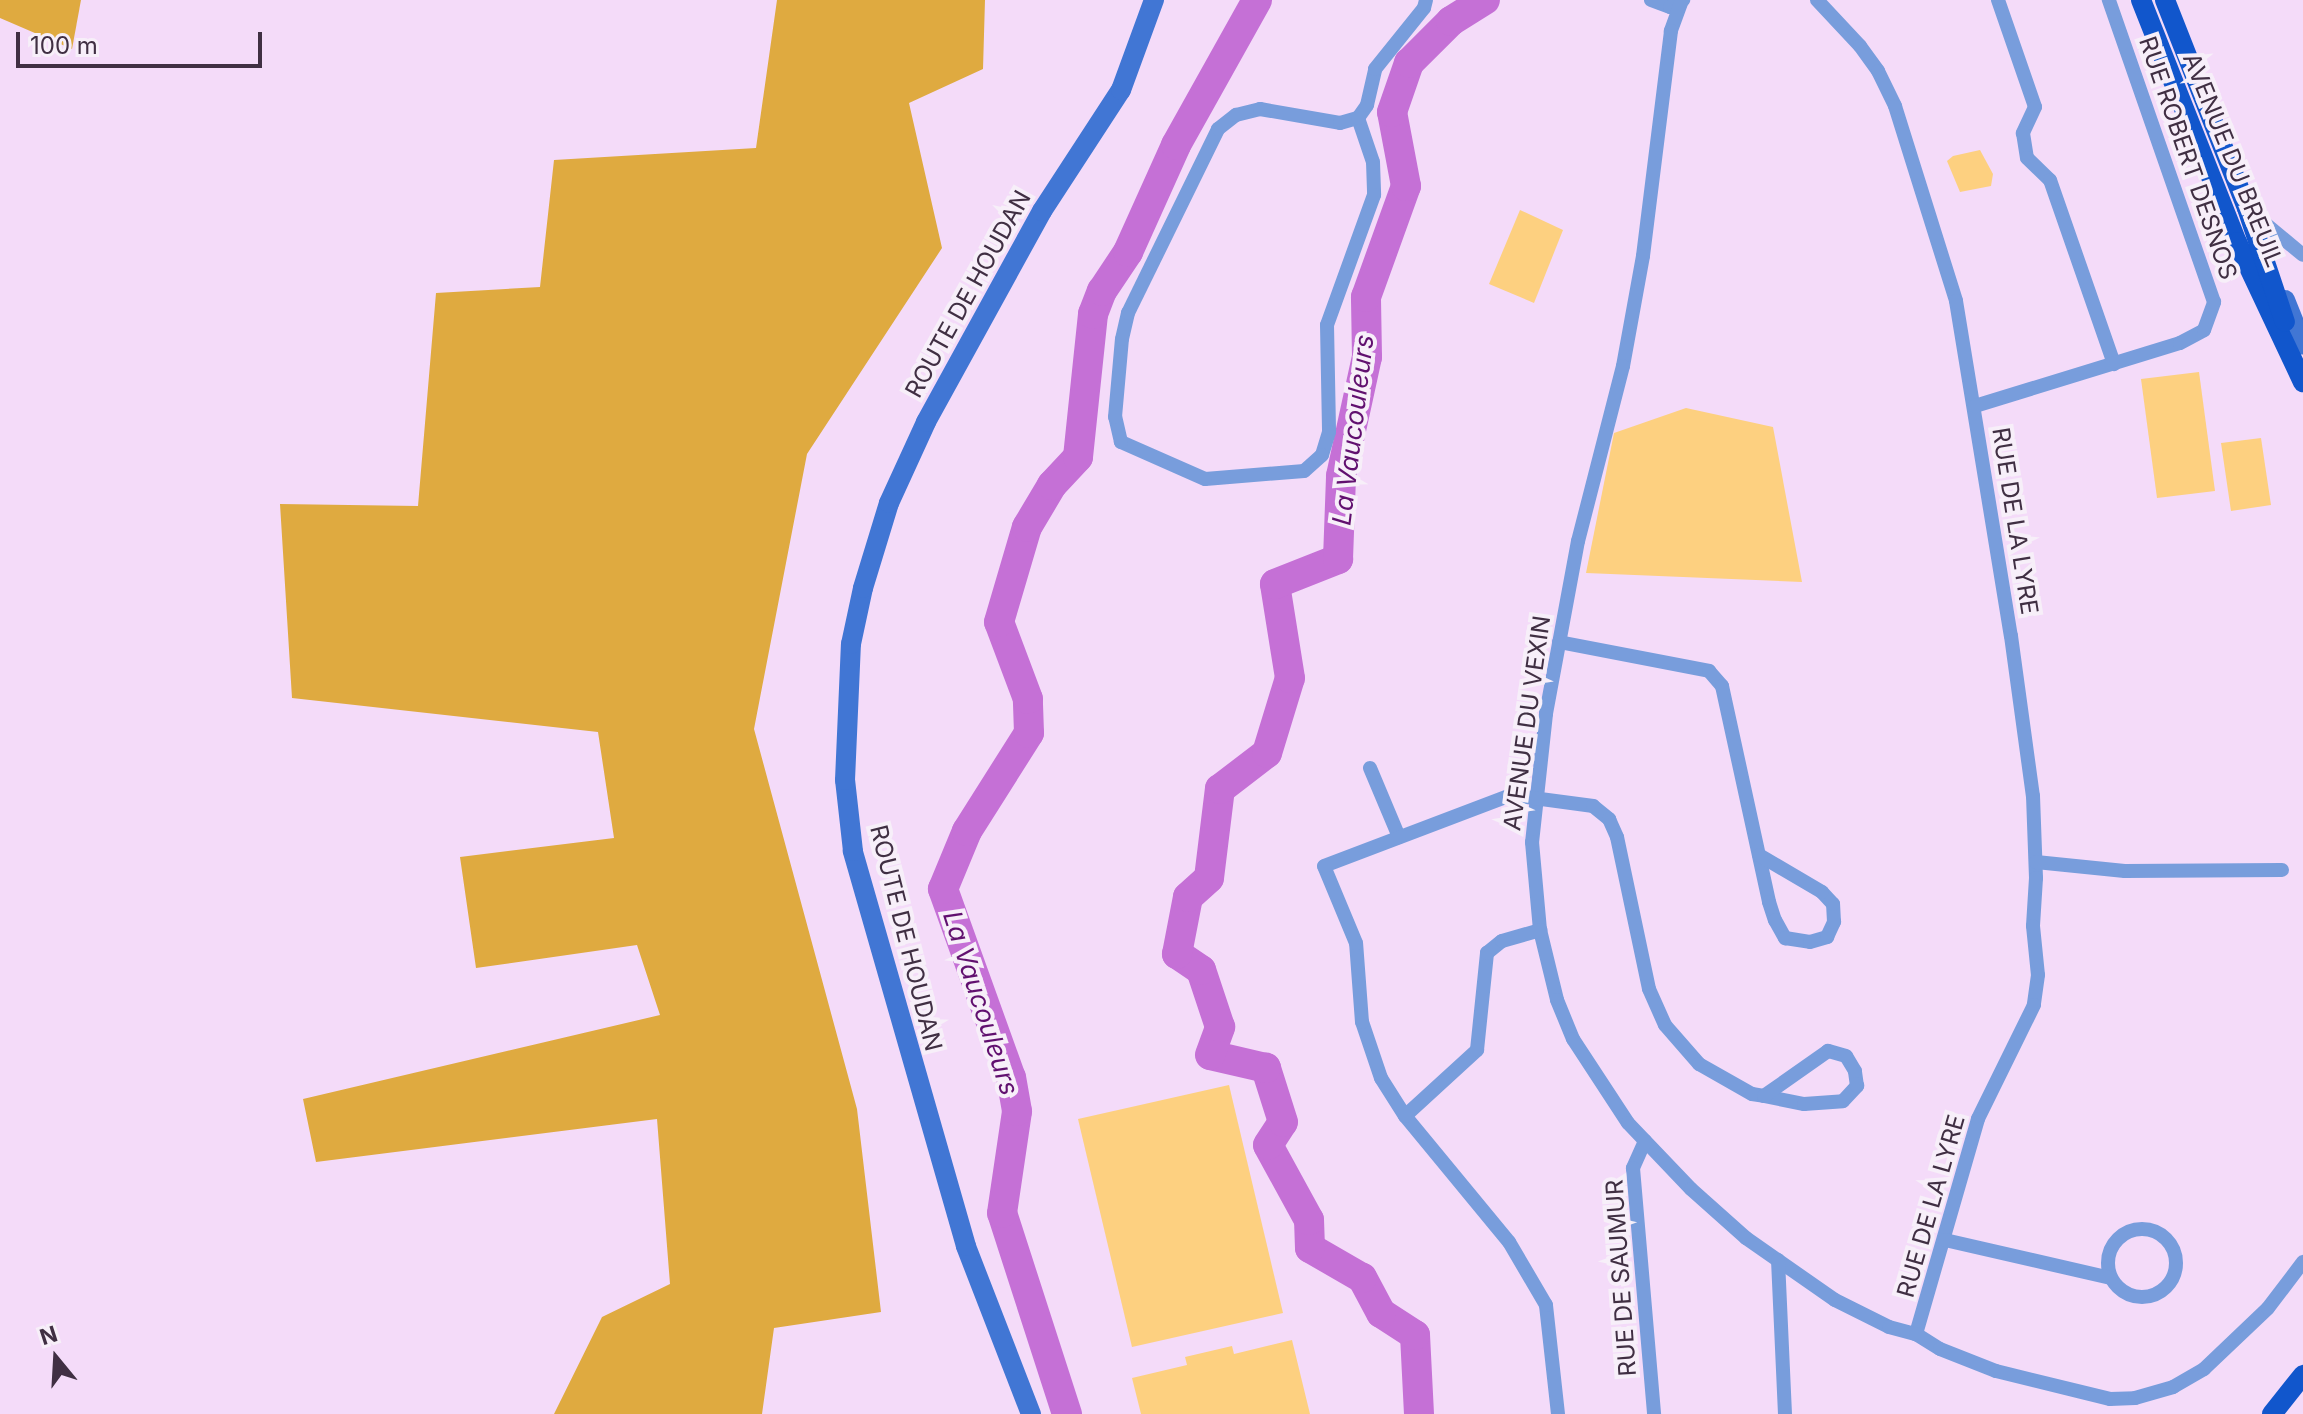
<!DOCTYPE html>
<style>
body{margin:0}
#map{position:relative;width:2303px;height:1414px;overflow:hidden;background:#f4dbf9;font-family:Inter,sans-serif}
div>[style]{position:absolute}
.green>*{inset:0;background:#fdd080}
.forest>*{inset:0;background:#dfaa40}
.river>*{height:30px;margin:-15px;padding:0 15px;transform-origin:15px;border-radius:15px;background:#c570d6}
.street>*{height:14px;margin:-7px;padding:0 7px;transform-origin:7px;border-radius:7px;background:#789ddc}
.street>.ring{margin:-7px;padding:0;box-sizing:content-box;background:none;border:14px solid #789ddc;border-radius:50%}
.secondary>*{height:20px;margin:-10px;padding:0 10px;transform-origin:10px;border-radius:10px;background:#4176d4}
.primary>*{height:20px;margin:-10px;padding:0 10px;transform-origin:10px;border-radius:10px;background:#1156cc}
span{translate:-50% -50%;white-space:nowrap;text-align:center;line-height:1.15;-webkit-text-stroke:8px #f7eff9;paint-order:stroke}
.street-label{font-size:24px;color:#402f43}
.water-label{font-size:26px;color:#61106f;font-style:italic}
.north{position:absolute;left:16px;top:1318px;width:80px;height:80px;-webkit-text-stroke:6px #f7eff9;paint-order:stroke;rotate:342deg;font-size:22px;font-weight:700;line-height:32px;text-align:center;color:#402f43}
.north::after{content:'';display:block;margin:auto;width:28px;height:36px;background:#402f43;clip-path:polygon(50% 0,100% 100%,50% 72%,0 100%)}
.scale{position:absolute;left:16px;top:32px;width:246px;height:36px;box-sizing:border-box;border:4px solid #402f43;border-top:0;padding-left:10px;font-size:24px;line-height:28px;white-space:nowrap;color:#402f43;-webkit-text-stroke:6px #f7eff9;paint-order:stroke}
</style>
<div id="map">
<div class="green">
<div style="clip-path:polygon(1980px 150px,1993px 174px,1991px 186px,1960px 192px,1947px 161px,1953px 156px)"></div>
<div style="clip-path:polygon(1520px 210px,1563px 230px,1534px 303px,1489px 284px)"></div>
<div style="clip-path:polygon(2199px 372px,2215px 491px,2157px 498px,2141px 379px)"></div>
<div style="clip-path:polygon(1686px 408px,1773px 427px,1802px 582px,1586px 573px,1614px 433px)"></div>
<div style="clip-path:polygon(2261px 438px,2271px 505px,2231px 511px,2221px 443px)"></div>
<div style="clip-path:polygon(1229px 1085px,1283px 1313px,1132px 1347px,1078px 1119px)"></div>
<div style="clip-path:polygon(1292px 1340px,1310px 1414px,1141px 1414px,1132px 1378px,1187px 1365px,1185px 1357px,1232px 1346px,1234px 1354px)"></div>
</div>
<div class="forest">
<div style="clip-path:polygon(0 0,81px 0,72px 49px,0 18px)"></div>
<div style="clip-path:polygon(777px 0,985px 0,983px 69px,909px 103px,942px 248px,807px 454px,754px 729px,857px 1109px,881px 1312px,774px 1328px,762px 1414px,554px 1414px,602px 1317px,670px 1284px,657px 1119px,316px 1162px,303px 1099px,660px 1015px,637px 945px,476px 968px,460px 857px,614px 838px,598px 732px,292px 698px,280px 504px,418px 506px,436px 293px,540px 287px,554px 160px,756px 148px)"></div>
</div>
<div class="river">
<div style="left:1067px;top:1414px;width:211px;rotate:-107.9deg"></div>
<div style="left:1002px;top:1213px;width:103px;rotate:-81.6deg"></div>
<div style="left:1017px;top:1111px;width:34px;rotate:-100deg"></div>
<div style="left:1011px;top:1078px;width:201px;rotate:-109.8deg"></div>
<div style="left:943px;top:889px;width:63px;rotate:-67.5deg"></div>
<div style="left:967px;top:831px;width:116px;rotate:-57.7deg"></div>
<div style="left:1029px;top:733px;width:34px;rotate:-92deg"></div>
<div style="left:1028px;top:699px;width:82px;rotate:-110.6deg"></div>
<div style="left:999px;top:622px;width:99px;rotate:-73.6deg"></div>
<div style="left:1027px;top:527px;width:49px;rotate:-59.2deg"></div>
<div style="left:1052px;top:485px;width:38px;rotate:-47deg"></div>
<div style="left:1078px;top:457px;width:144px;rotate:-84deg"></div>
<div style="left:1093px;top:314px;width:25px;rotate:-69deg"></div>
<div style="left:1102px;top:291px;width:47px;rotate:-56.3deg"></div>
<div style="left:1128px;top:252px;width:117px;rotate:-65.8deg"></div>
<div style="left:1176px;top:145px;width:166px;rotate:-60.8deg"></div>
<div style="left:1419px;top:1414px;width:79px;rotate:-92.9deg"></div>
<div style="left:1415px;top:1335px;width:40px;rotate:-147.1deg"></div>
<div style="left:1381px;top:1313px;width:40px;rotate:-118deg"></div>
<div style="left:1362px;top:1278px;width:60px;rotate:-150deg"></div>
<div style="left:1310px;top:1248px;width:28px;rotate:-92deg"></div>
<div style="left:1309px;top:1220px;width:85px;rotate:-118.7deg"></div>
<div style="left:1268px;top:1145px;width:27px;rotate:-57deg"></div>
<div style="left:1283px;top:1122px;width:57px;rotate:-107.5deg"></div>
<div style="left:1266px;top:1068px;width:57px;rotate:-166.9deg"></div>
<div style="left:1210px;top:1055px;width:30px;rotate:-70deg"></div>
<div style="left:1220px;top:1027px;width:60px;rotate:-108.4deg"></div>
<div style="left:1201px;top:970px;width:29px;rotate:-146deg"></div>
<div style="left:1177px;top:954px;width:58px;rotate:-79.1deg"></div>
<div style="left:1188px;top:897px;width:28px;rotate:-42deg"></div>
<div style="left:1209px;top:878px;width:90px;rotate:-83deg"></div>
<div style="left:1220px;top:789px;width:59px;rotate:-37.5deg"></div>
<div style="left:1267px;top:753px;width:78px;rotate:-73deg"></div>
<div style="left:1290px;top:678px;width:95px;rotate:-99.1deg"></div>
<div style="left:1275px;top:584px;width:68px;rotate:-21.6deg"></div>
<div style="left:1338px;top:559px;width:83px;rotate:-87.9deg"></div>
<div style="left:1341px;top:476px;width:122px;rotate:-77.7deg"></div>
<div style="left:1367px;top:357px;width:60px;rotate:-91deg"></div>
<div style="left:1366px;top:297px;width:118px;rotate:-70.2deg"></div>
<div style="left:1406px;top:186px;width:75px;rotate:-100.7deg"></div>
<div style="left:1392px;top:112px;width:52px;rotate:-70.9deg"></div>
<div style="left:1409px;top:63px;width:59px;rotate:-45deg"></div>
<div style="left:1451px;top:21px;width:40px;rotate:-32deg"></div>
</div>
<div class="street">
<div style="left:1651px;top:0;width:20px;rotate:20deg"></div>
<div style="left:1670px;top:7px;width:15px;rotate:-28deg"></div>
<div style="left:1817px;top:0;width:63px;rotate:46.9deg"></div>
<div style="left:1860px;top:46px;width:31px;rotate:54deg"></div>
<div style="left:1878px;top:71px;width:39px;rotate:64deg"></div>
<div style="left:1895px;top:106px;width:204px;rotate:72.6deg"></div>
<div style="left:1956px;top:301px;width:339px;rotate:80.7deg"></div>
<div style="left:2011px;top:636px;width:162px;rotate:82.2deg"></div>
<div style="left:2033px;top:796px;width:82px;rotate:87.9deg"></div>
<div style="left:2036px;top:878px;width:48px;rotate:93.6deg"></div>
<div style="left:2033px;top:926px;width:49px;rotate:84.2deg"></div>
<div style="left:2038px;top:975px;width:30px;rotate:98deg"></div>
<div style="left:2034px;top:1005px;width:127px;rotate:116.2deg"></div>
<div style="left:1978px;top:1119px;width:224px;rotate:106.1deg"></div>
<div style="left:1998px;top:0;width:113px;rotate:70.9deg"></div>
<div style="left:2035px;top:107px;width:29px;rotate:115deg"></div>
<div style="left:2023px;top:133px;width:25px;rotate:81deg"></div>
<div style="left:2027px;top:158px;width:32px;rotate:44deg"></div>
<div style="left:2050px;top:180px;width:195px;rotate:70.8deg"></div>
<div style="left:1681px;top:3px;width:30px;rotate:110deg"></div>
<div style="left:1671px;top:31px;width:227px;rotate:97.1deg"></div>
<div style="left:1643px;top:256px;width:112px;rotate:100.3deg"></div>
<div style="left:1623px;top:366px;width:181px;rotate:104.4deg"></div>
<div style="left:1578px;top:541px;width:176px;rotate:100.5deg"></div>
<div style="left:1546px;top:714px;width:129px;rotate:96.2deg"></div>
<div style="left:1532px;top:842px;width:88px;rotate:84.8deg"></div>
<div style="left:1540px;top:930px;width:72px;rotate:76.3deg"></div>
<div style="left:1557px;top:1000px;width:42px;rotate:67.7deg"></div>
<div style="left:1573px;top:1039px;width:100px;rotate:56.8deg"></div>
<div style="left:1628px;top:1123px;width:91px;rotate:46.3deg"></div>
<div style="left:1691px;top:1189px;width:74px;rotate:41.7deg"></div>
<div style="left:1746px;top:1238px;width:108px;rotate:34.9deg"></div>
<div style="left:1835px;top:1300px;width:60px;rotate:26.6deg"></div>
<div style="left:1889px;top:1327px;width:28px;rotate:15deg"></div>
<div style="left:1916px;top:1334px;width:28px;rotate:32deg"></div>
<div style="left:1940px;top:1349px;width:60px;rotate:21.4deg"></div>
<div style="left:1996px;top:1371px;width:117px;rotate:13.8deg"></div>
<div style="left:2110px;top:1399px;width:25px;rotate:-2deg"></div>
<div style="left:2135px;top:1398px;width:40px;rotate:-16deg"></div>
<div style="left:2173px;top:1387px;width:36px;rotate:-30deg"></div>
<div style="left:2204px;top:1369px;width:88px;rotate:-43.6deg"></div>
<div style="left:2268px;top:1308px;width:58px;rotate:-52.7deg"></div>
<div style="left:1358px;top:118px;width:46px;rotate:71.2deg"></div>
<div style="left:1373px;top:162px;width:33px;rotate:88deg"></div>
<div style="left:1374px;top:195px;width:138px;rotate:109.9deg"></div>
<div style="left:1327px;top:325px;width:107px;rotate:88.9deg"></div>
<div style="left:1329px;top:432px;width:24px;rotate:107deg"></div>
<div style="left:1322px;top:455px;width:24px;rotate:138deg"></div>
<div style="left:1304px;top:471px;width:99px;rotate:175.4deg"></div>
<div style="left:1205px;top:479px;width:92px;rotate:-156.2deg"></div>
<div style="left:1121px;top:442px;width:26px;rotate:-103deg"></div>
<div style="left:1115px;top:417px;width:78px;rotate:-84.9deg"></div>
<div style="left:1122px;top:339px;width:27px;rotate:-77deg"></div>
<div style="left:1128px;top:313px;width:205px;rotate:-63.9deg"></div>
<div style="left:1218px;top:129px;width:23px;rotate:-38deg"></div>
<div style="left:1236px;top:115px;width:25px;rotate:-14deg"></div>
<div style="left:1260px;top:109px;width:81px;rotate:9.9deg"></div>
<div style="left:1340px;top:123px;width:19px;rotate:-16deg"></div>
<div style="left:1358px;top:118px;width:16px;rotate:-55deg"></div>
<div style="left:1367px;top:105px;width:37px;rotate:-77deg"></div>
<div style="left:1375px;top:69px;width:78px;rotate:-51.2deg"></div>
<div style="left:1424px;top:8px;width:8px;rotate:-76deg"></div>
<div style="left:2251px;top:212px;width:67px;rotate:39.6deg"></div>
<div style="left:1975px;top:406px;width:214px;rotate:-17.1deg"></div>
<div style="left:2180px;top:343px;width:27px;rotate:-28deg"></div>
<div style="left:2204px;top:330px;width:30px;rotate:-70deg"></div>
<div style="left:2214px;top:302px;width:320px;rotate:-109.2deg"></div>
<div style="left:1559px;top:642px;width:153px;rotate:10.9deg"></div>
<div style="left:1709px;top:671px;width:20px;rotate:49deg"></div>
<div style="left:1722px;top:686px;width:221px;rotate:77.7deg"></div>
<div style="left:1769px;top:902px;width:19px;rotate:72deg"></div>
<div style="left:1775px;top:920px;width:21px;rotate:61deg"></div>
<div style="left:1785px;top:938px;width:25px;rotate:9deg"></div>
<div style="left:1810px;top:942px;width:18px;rotate:-16deg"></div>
<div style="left:1827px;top:937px;width:17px;rotate:-65deg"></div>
<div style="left:1834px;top:922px;width:18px;rotate:-93deg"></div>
<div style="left:1833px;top:904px;width:16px;rotate:-133deg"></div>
<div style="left:1822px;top:892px;width:73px;rotate:-149.6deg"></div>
<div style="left:1370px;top:768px;width:75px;rotate:67.2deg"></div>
<div style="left:2036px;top:862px;width:89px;rotate:5.8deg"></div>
<div style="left:2125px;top:871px;width:157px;rotate:-0.4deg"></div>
<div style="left:1405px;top:1116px;width:98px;rotate:-42.5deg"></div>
<div style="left:1477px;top:1050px;width:98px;rotate:-84.1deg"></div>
<div style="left:1487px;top:953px;width:19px;rotate:-39deg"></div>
<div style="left:1502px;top:941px;width:40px;rotate:-16deg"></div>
<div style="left:1645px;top:1141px;width:30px;rotate:114deg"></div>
<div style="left:1633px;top:1168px;width:247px;rotate:85.1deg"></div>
<div class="ring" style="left:2108px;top:1229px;width:54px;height:54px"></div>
<div style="left:1945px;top:1240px;width:170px;rotate:12.9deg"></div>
<div style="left:1778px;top:1260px;width:154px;rotate:87.4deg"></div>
<div style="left:1558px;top:1414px;width:110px;rotate:-96.3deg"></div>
<div style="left:1546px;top:1305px;width:73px;rotate:-120.4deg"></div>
<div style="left:1509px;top:1242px;width:163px;rotate:-129.5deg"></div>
<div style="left:1405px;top:1116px;width:45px;rotate:-122.3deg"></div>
<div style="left:1381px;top:1078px;width:59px;rotate:-108.7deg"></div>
<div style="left:1362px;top:1022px;width:79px;rotate:-94.3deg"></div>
<div style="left:1356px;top:943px;width:83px;rotate:-112.6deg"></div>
<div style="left:1324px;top:866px;width:200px;rotate:-20.8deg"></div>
<div style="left:1511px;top:795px;width:83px;rotate:7.6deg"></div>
<div style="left:1593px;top:806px;width:21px;rotate:39deg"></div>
<div style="left:1609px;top:819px;width:20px;rotate:66deg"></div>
<div style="left:1617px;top:837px;width:155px;rotate:78.1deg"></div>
<div style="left:1649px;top:989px;width:39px;rotate:66deg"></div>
<div style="left:1665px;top:1025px;width:52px;rotate:48.9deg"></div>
<div style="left:1699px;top:1064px;width:61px;rotate:29.5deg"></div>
<div style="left:1752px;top:1094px;width:12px;rotate:9deg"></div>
<div style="left:1764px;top:1096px;width:41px;rotate:11.3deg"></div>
<div style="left:1804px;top:1104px;width:39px;rotate:-4deg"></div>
<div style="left:1843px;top:1101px;width:21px;rotate:-47deg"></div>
<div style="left:1857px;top:1086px;width:15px;rotate:-98deg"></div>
<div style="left:1855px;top:1071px;width:17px;rotate:-121deg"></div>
<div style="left:1846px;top:1056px;width:19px;rotate:-164deg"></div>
<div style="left:1828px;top:1051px;width:78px;rotate:144.9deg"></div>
</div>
<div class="secondary">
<div style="left:2285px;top:300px;width:48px;rotate:68.2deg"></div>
<div style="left:1031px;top:1414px;width:180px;rotate:-111.2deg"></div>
<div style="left:966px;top:1246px;width:411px;rotate:-106deg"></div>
<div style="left:853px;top:851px;width:71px;rotate:-96.4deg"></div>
<div style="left:845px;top:780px;width:136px;rotate:-87.5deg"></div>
<div style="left:851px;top:644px;width:57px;rotate:-77.9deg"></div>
<div style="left:863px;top:588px;width:89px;rotate:-73deg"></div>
<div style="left:889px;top:503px;width:89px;rotate:-65.4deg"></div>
<div style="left:926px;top:422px;width:241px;rotate:-61.2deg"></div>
<div style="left:1042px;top:211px;width:145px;rotate:-56.9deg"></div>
<div style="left:1121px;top:90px;width:96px;rotate:-69.9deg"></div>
</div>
<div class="primary">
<div style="left:2141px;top:0;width:260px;rotate:68.4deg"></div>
<div style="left:2237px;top:242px;width:155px;rotate:64.8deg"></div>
<div style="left:2165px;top:0;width:224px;rotate:68.5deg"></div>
<div style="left:2247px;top:208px;width:120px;rotate:71.6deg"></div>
<div style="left:2272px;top:1414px;width:50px;rotate:-51.5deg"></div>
</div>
<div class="street-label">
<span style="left:2188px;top:158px;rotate:71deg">RUE ROBERT DESNOS</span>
<span style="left:2233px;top:160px;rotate:68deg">AVENUE DU BREUIL</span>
<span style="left:968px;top:294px;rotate:-61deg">ROUTE DE HOUDAN</span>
<span style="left:2015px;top:521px;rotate:81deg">RUE DE LA LYRE</span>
<span style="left:1527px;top:723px;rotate:-82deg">AVENUE DU VEXIN</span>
<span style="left:906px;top:938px;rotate:76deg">ROUTE DE HOUDAN</span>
<span style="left:1931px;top:1206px;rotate:-74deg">RUE DE LA LYRE</span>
<span style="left:1621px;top:1278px;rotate:-94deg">RUE DE SAUMUR</span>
</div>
<div class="water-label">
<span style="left:1353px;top:430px;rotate:-83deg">La Vaucouleurs</span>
<span style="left:981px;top:1003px;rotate:72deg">La Vaucouleurs</span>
</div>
<div class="north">N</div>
<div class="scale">100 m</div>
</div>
